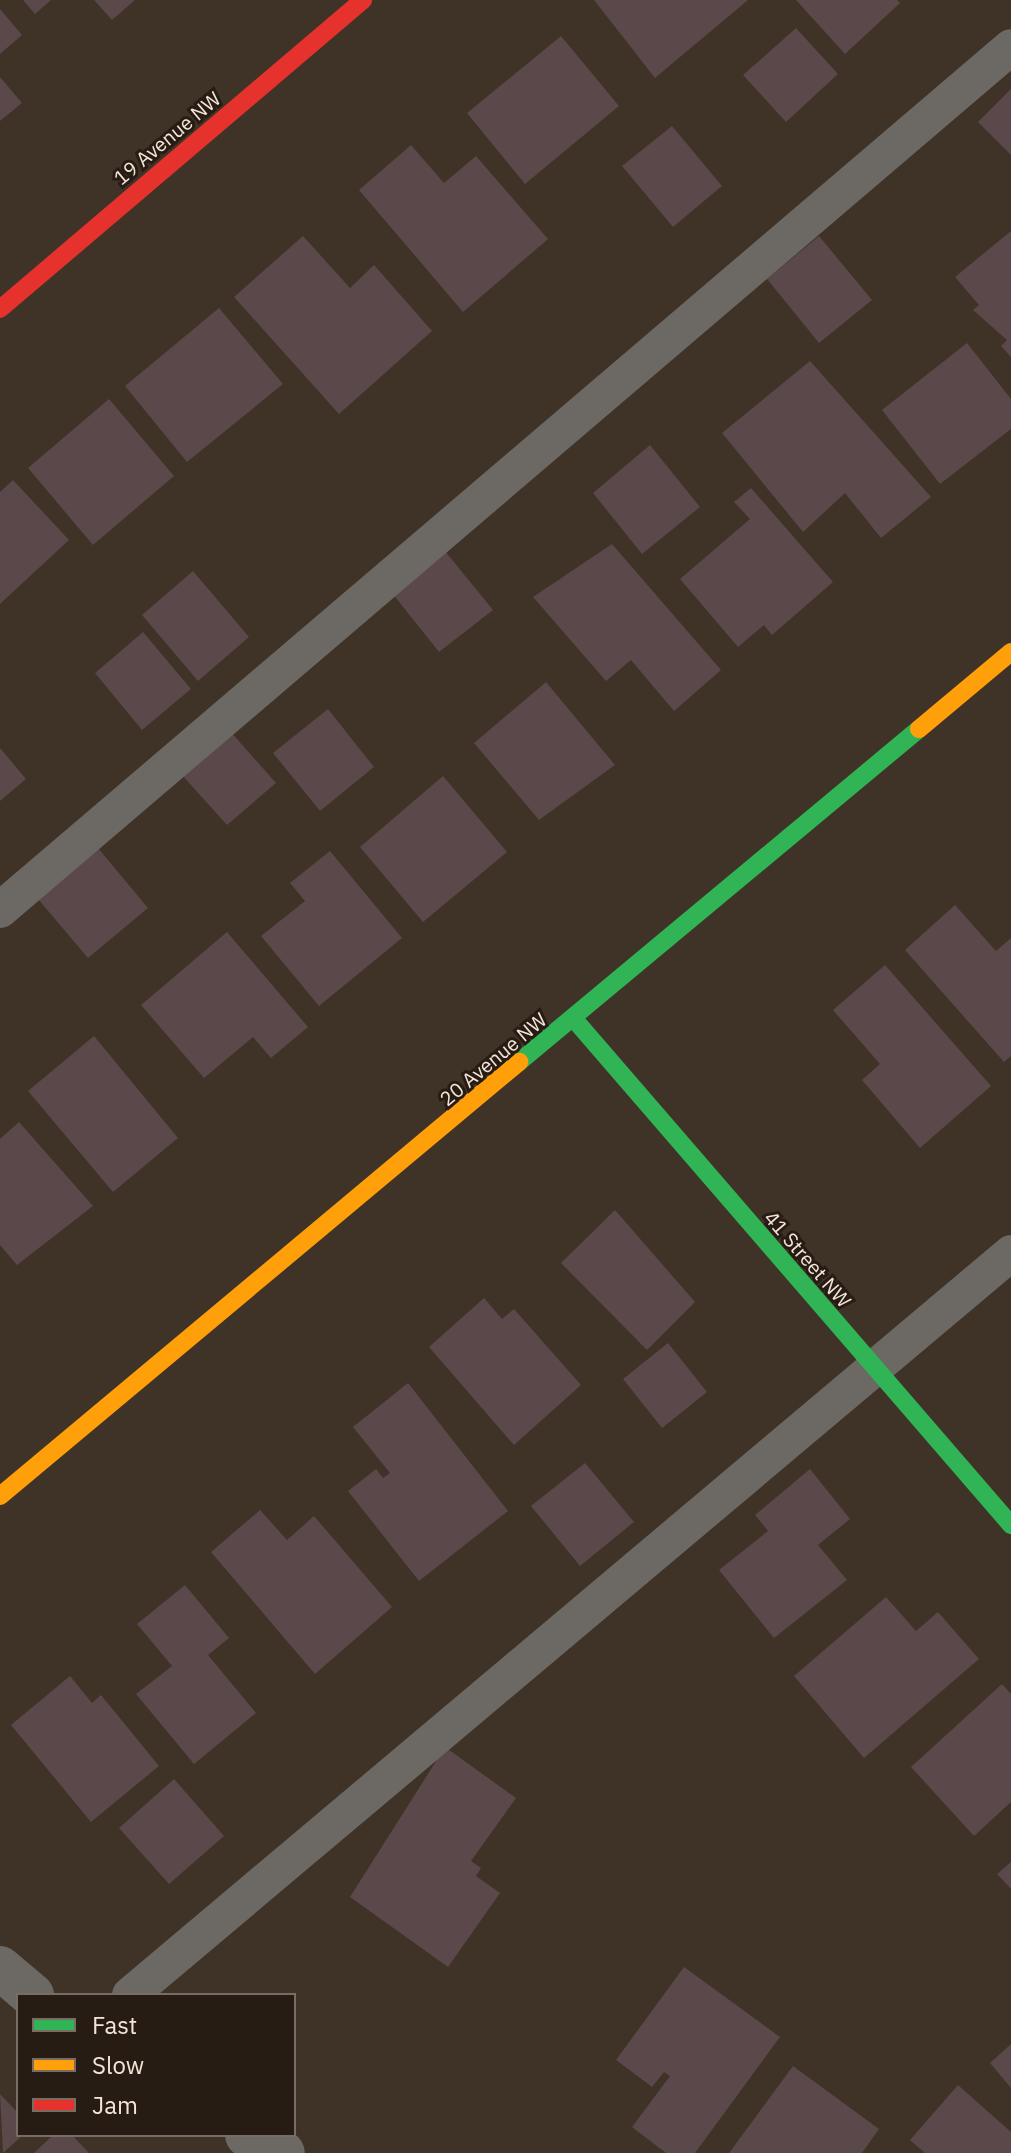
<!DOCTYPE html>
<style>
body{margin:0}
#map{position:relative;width:1011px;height:2153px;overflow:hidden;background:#3f3227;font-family:"IBM Plex Sans",sans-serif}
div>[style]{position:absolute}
.building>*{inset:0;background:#5b484a}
.lane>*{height:36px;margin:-18px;padding:0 18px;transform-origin:18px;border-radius:18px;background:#6c6863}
.street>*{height:44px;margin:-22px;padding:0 22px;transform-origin:22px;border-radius:22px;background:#6c6863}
.fast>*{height:18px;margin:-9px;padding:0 9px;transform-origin:9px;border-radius:9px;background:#30b455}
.slow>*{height:18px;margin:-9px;padding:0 9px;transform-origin:9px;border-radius:9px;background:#ff9f0a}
.jam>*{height:18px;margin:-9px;padding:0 9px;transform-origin:9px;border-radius:9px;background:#e5322d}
span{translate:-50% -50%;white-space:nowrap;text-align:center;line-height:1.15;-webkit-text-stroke:6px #271c13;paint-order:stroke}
.street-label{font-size:20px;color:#f4e5d8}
.legend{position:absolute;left:16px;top:1993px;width:280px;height:144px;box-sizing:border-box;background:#271c13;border:2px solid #796c62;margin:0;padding:10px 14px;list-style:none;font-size:24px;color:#f4e5d8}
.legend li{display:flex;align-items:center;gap:16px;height:40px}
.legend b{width:40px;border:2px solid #796c62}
</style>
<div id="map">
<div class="building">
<div style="clip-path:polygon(23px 0,51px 0,35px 14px)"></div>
<div style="clip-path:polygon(94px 0,135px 0,112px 20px)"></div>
<div style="clip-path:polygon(594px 0,748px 0,655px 78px)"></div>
<div style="clip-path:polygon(796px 0,897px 0,900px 3px,845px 54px)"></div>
<div style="clip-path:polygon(0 9px,22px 35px,0 54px)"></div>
<div style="clip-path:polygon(796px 28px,838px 74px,786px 122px,743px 75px)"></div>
<div style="clip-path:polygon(561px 36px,619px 106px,525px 184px,467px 113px)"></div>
<div style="clip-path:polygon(0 77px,22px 103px,0 121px)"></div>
<div style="clip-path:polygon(1011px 89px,1011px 155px,978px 122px)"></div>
<div style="clip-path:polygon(672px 126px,722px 186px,673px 227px,622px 166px)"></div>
<div style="clip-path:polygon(411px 145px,444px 183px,476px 156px,548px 239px,463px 312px,359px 190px)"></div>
<div style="clip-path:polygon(1011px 231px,1011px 357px,1001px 346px,1007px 340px,973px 310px,979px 305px,955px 277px)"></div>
<div style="clip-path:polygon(303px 236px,350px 288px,374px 265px,432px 331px,339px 414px,234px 297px)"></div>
<div style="clip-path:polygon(819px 236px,872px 300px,819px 343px,767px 279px)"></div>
<div style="clip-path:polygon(219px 308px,283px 384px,187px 462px,125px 386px)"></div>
<div style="clip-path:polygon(967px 343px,1011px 399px,1011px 429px,940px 484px,882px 410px)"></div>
<div style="clip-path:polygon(810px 361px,931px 497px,881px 538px,845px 493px,803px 532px,722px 433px)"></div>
<div style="clip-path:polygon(109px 399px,174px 476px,93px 545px,28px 468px)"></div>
<div style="clip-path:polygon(650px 445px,700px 507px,642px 554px,593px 493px)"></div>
<div style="clip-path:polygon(13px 480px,69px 540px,0 604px,0 492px)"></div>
<div style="clip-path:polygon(751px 488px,833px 582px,772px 635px,764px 625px,738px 647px,680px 579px,750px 519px,734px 502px)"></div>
<div style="clip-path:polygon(612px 544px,721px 670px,674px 711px,631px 660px,606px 681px,533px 597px)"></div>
<div style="clip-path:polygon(445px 551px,493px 610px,439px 652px,392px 593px)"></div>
<div style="clip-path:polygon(193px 571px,249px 637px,198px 681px,142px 615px)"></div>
<div style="clip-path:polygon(143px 632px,191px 689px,142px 730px,95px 673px)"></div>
<div style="clip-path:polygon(546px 682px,615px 765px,539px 820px,474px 743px)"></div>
<div style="clip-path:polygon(328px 709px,374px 767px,320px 811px,273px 753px)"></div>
<div style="clip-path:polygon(230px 731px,276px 783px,227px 825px,181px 774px)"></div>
<div style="clip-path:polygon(0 748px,26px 779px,0 801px)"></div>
<div style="clip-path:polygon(443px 776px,507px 852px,423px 922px,360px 847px)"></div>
<div style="clip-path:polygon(98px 848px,148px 908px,88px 958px,38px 899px)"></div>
<div style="clip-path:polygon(330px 851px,402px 938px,319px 1006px,261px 936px,305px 901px,290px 883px)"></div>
<div style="clip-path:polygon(955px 905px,996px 951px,1011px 938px,1011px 1056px,1004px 1062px,905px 950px)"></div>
<div style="clip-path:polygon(227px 932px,308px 1027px,271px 1058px,253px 1037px,204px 1078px,141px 1005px)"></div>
<div style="clip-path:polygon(885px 965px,991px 1086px,920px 1148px,862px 1080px,880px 1064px,833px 1010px)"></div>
<div style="clip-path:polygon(94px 1036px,178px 1138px,113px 1192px,28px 1091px)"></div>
<div style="clip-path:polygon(19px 1122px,93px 1206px,17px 1265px,0 1245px,0 1139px)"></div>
<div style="clip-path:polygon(615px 1210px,695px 1302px,647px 1350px,561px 1263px)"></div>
<div style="clip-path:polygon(484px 1298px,502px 1319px,514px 1309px,581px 1385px,514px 1445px,429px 1347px)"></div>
<div style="clip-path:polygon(668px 1343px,707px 1392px,662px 1428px,623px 1379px)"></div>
<div style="clip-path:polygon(408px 1383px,508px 1511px,419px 1581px,348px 1491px,376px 1469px,383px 1478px,390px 1473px,353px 1427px)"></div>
<div style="clip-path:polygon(585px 1463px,634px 1522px,580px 1566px,531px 1506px)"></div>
<div style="clip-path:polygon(810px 1469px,850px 1519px,818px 1545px,847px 1580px,774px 1638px,719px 1570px,768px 1531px,755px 1515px)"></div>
<div style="clip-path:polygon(260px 1510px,287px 1540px,314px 1516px,392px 1607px,315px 1674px,211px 1552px)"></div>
<div style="clip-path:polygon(185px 1585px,229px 1638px,208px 1655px,256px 1713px,194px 1764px,136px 1694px,172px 1666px,137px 1624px)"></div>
<div style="clip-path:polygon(886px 1597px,916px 1631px,938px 1612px,979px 1659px,864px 1758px,794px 1676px)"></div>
<div style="clip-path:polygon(70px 1676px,92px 1703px,101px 1695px,159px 1766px,91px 1822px,11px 1725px)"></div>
<div style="clip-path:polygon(1002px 1684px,1011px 1694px,1011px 1802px,974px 1836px,911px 1767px)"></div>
<div style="clip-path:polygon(445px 1747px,516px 1798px,471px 1861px,481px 1868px,476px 1876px,500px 1893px,448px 1967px,350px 1897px)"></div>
<div style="clip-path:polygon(174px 1779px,224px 1836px,169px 1884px,119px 1828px)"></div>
<div style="clip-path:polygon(1011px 1862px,1011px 1889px,997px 1874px)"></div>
<div style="clip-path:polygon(684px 1967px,780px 2037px,695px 2153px,666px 2153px,632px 2127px,670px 2076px,664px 2072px,652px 2087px,616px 2060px)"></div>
<div style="clip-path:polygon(1011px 2044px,1011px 2088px,990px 2063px)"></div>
<div style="clip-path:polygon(793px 2066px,879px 2129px,862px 2153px,729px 2153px)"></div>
<div style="clip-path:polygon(958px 2085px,1011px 2132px,1011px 2153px,925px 2153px,910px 2140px)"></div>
<div style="clip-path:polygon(0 2094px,18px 2113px,23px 2135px,3px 2153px)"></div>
<div style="clip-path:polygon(53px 2135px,72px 2135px,89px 2153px,34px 2153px)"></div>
</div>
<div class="lane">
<div style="left:0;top:910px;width:1329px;rotate:-40.48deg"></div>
<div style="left:130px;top:1995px;width:1152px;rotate:-40.1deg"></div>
</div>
<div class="street">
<div style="left:0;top:1968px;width:42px;rotate:40.2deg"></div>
<div style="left:247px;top:2135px;width:40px;rotate:26.6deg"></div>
</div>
<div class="fast">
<div style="left:574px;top:1019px;width:669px;rotate:49.18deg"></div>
<div style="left:519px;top:1062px;width:520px;rotate:-39.78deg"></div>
</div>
<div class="slow">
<div style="left:919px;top:729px;width:120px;rotate:-39.9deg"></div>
<div style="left:0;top:1496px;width:677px;rotate:-39.9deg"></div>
</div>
<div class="jam">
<div style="left:0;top:309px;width:477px;rotate:-40.4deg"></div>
</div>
<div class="street-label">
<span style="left:167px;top:138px;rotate:-40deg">19 Avenue NW</span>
<span style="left:493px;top:1059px;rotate:-40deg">20 Avenue NW</span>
<span style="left:808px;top:1259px;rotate:49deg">41 Street NW</span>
</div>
<ul class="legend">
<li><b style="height:10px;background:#30b455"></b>Fast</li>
<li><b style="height:10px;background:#ff9f0a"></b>Slow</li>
<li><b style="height:10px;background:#e5322d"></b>Jam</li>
</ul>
</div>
